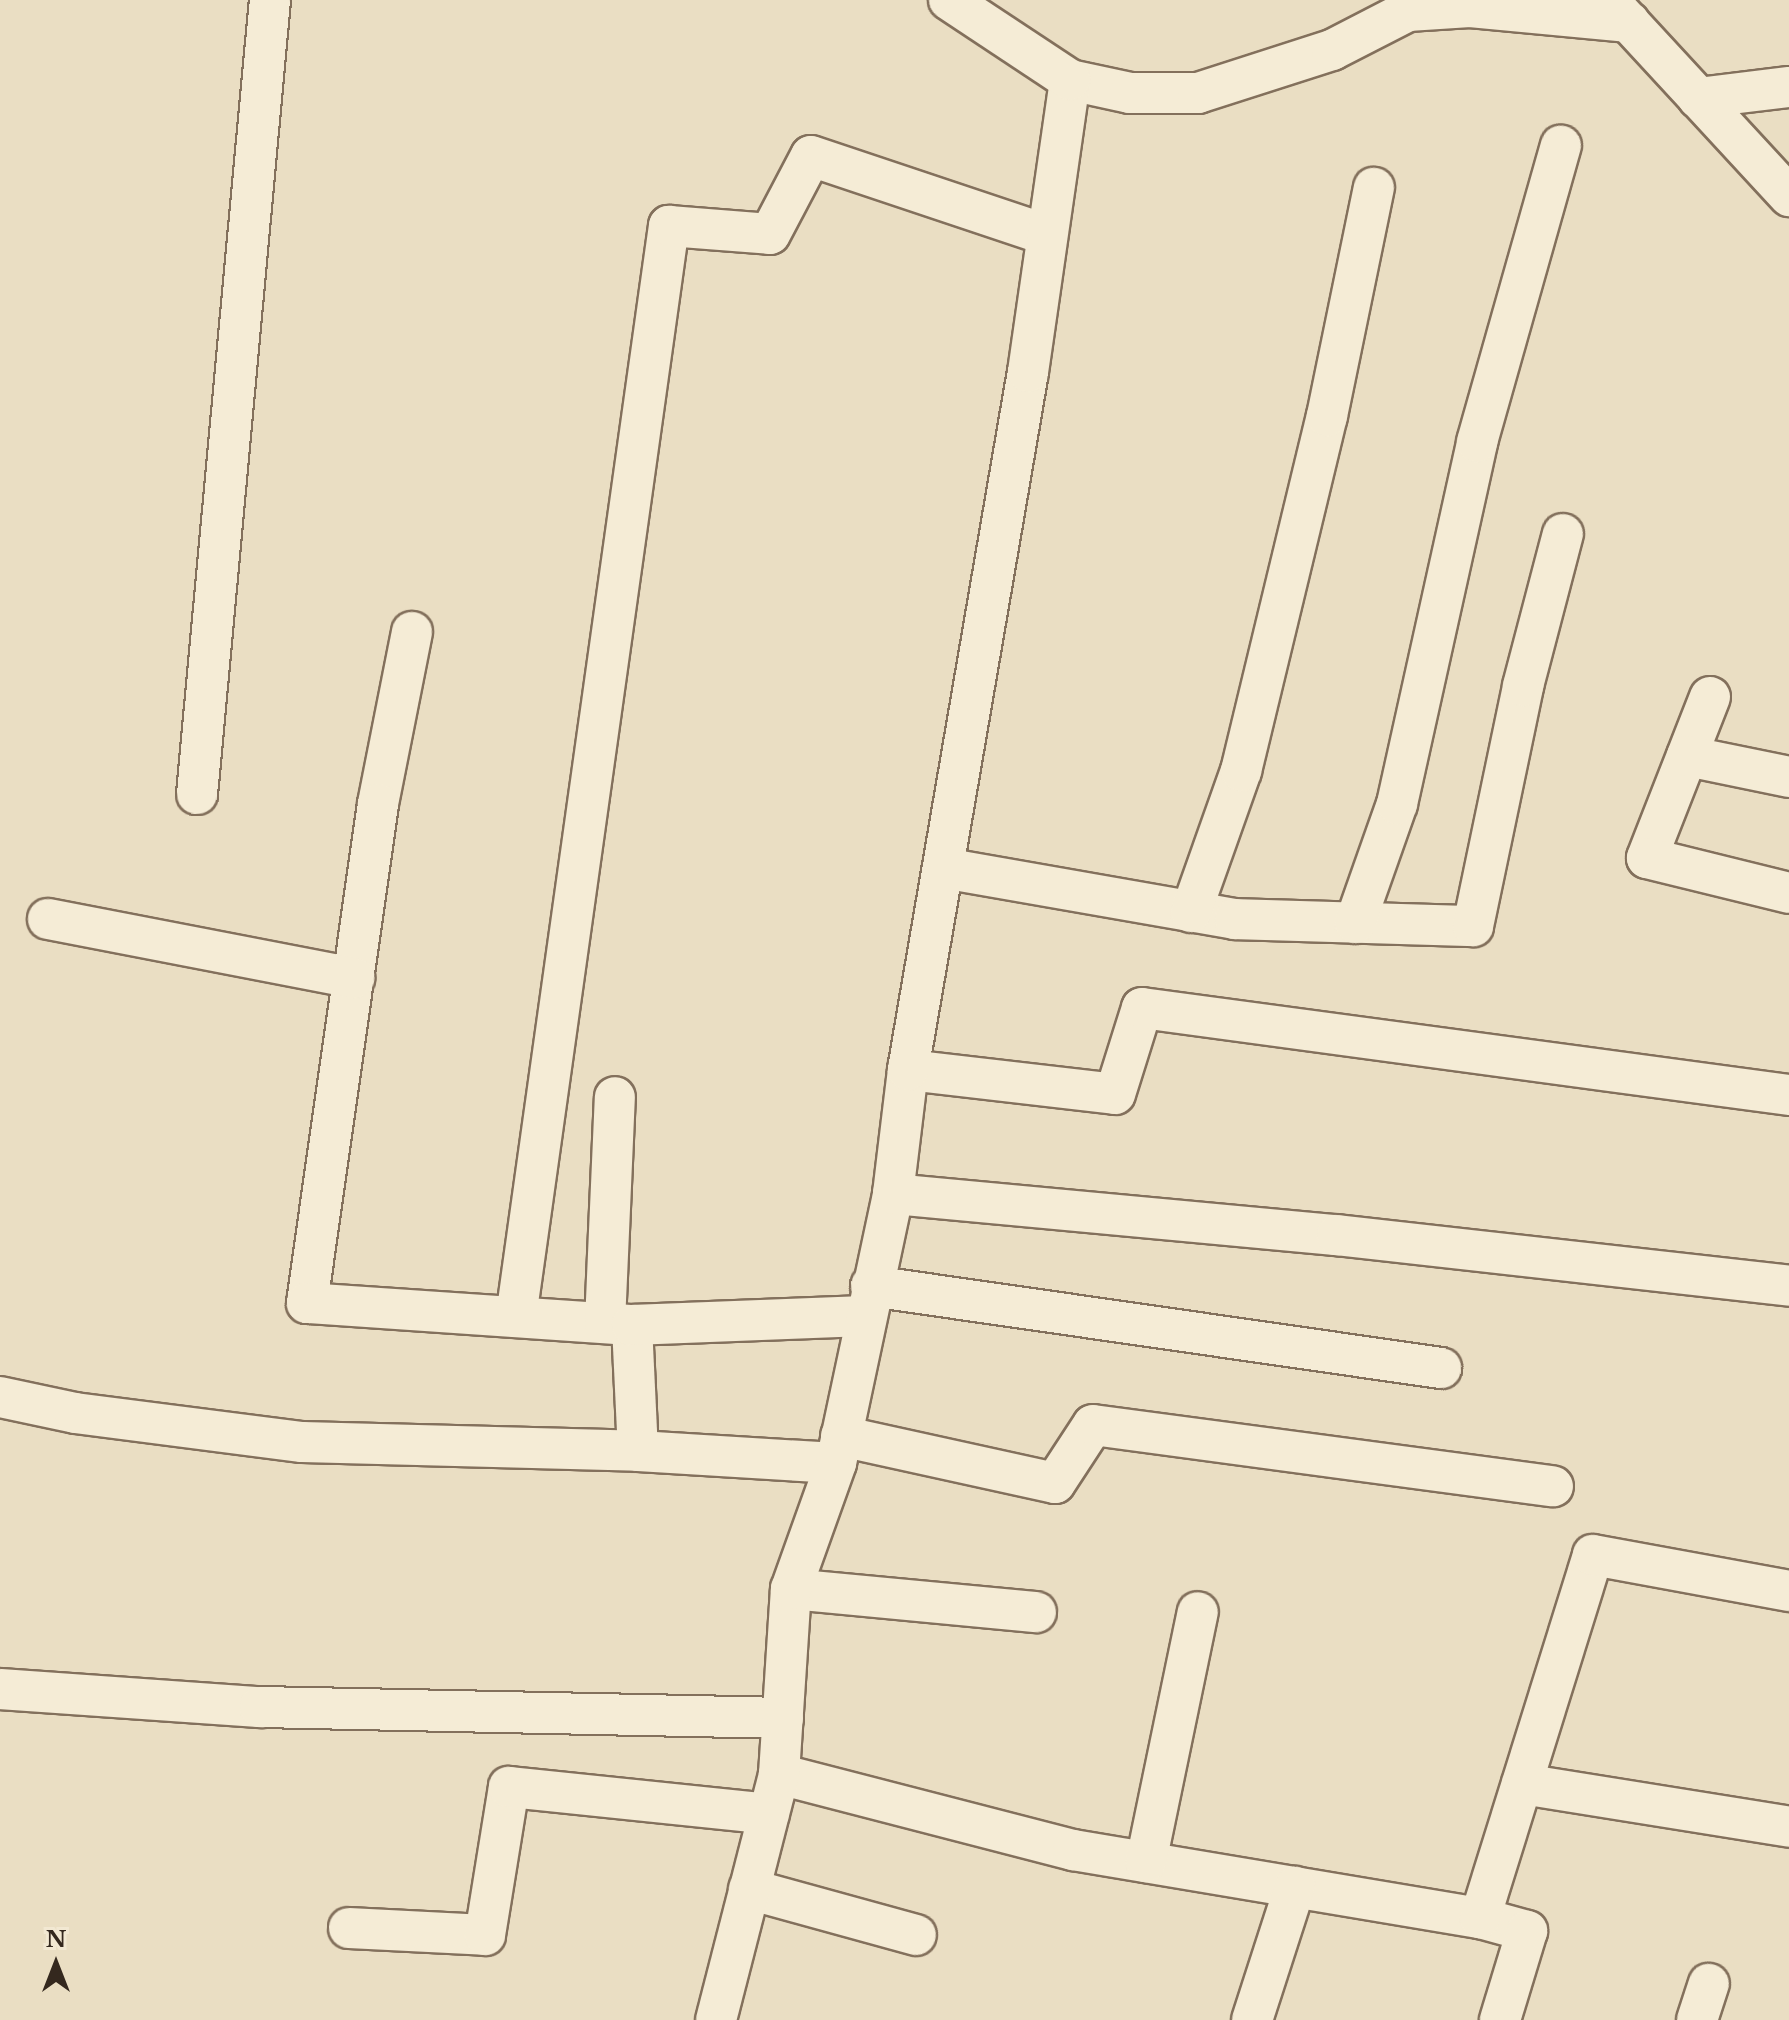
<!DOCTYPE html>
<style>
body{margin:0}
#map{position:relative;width:1789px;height:2020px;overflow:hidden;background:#eadec3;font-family:"Libre Baskerville",serif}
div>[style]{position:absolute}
.roads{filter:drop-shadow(2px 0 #83705c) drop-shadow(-2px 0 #83705c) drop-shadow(0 2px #83705c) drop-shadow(0 -2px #83705c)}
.minor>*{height:40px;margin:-20px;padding:0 20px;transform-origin:20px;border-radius:20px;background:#f5ecd6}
span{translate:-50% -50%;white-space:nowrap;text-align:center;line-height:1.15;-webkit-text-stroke:6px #f2e8d2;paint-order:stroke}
.north{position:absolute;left:16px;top:1924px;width:80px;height:80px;-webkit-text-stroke:6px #f2e8d2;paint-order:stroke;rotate:0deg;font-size:22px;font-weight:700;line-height:32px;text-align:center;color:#34281e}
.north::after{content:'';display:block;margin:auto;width:28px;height:36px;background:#34281e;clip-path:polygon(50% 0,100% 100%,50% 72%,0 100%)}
</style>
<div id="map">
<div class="roads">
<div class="minor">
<div style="left:1611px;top:3px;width:263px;rotate:47.3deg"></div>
<div style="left:1070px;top:80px;width:61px;rotate:12.2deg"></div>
<div style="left:1130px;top:93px;width:68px"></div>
<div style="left:1198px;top:93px;width:141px;rotate:-17.8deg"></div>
<div style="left:1332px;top:50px;width:85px;rotate:-27.2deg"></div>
<div style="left:1408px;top:11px;width:62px;rotate:-3.7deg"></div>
<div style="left:1470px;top:7px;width:160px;rotate:5.4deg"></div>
<div style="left:1698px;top:98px;width:92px;rotate:-6.9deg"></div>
<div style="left:412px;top:632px;width:175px;rotate:101.2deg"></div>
<div style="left:378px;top:804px;width:504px;rotate:98.1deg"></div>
<div style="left:307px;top:1303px;width:326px;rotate:3.9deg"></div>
<div style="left:632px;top:1325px;width:126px;rotate:87.3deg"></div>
<div style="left:1710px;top:697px;width:173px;rotate:111.4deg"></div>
<div style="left:1647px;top:858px;width:146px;rotate:13.8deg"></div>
<div style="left:1687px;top:756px;width:104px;rotate:11.6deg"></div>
<div style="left:197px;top:794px;width:797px;rotate:-84.75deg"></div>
<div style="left:943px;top:868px;width:296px;rotate:9.9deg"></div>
<div style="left:1235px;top:919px;width:238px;rotate:1.7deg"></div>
<div style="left:1473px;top:926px;width:245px;rotate:-78.2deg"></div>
<div style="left:1523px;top:686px;width:157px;rotate:-75.3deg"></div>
<div style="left:1191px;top:912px;width:150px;rotate:-70.5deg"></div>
<div style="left:1241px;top:771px;width:365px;rotate:-76.4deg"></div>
<div style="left:1327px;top:416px;width:233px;rotate:-78.4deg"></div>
<div style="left:48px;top:919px;width:312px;rotate:10.9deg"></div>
<div style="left:1355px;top:923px;width:126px;rotate:-70.6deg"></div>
<div style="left:1397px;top:804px;width:371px;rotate:-77.5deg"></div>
<div style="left:1477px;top:442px;width:308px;rotate:-74.2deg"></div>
<div style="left:908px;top:1070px;width:208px;rotate:6.6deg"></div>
<div style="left:1115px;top:1094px;width:90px;rotate:-72.6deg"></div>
<div style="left:1142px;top:1008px;width:653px;rotate:7.66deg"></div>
<div style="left:893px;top:1194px;width:446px;rotate:5.3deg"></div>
<div style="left:1337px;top:1235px;width:455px;rotate:6.4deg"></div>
<div style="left:871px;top:1286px;width:576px;rotate:8.19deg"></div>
<div style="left:516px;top:1317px;width:1102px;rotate:-82.02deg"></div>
<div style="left:669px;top:226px;width:101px;rotate:4.5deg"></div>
<div style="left:770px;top:234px;width:88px;rotate:-62.3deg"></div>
<div style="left:811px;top:156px;width:249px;rotate:18.5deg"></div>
<div style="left:605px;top:1323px;width:226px;rotate:-87.5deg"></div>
<div style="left:632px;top:1325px;width:232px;rotate:-2.2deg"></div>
<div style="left:0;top:1397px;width:77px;rotate:12deg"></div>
<div style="left:75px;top:1413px;width:229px;rotate:7.3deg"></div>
<div style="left:302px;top:1442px;width:336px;rotate:1.5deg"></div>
<div style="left:638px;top:1451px;width:198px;rotate:3.5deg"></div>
<div style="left:841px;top:1436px;width:219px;rotate:12.4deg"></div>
<div style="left:1055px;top:1483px;width:69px;rotate:-56.8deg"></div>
<div style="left:1093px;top:1425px;width:464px;rotate:7.6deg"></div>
<div style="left:791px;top:1589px;width:246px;rotate:5.4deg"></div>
<div style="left:0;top:1689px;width:261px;rotate:4deg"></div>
<div style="left:260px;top:1707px;width:523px;rotate:1.2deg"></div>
<div style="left:779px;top:1774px;width:304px;rotate:14.5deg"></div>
<div style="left:1073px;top:1850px;width:413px;rotate:9.5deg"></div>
<div style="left:1480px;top:1918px;width:49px;rotate:15.5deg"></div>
<div style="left:1527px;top:1931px;width:93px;rotate:106.9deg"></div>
<div style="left:1522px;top:1784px;width:270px;rotate:9.1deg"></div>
<div style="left:1146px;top:1862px;width:255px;rotate:-78.3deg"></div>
<div style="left:749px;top:1889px;width:173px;rotate:15.4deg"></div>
<div style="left:1480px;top:1918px;width:380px;rotate:-72.7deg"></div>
<div style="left:1593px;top:1555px;width:199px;rotate:10.4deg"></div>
<div style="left:349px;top:1928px;width:136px;rotate:2.9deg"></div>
<div style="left:485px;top:1935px;width:150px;rotate:-80.8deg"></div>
<div style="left:509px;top:1787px;width:261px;rotate:5.9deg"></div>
<div style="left:716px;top:2020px;width:254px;rotate:-75.6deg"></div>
<div style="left:779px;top:1774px;width:185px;rotate:-86.3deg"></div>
<div style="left:791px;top:1589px;width:134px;rotate:-70.3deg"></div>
<div style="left:836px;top:1463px;width:275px;rotate:-78deg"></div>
<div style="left:893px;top:1194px;width:125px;rotate:-83.1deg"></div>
<div style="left:908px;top:1070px;width:708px;rotate:-80.25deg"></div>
<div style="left:1028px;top:372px;width:295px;rotate:-81.8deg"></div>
<div style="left:1070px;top:80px;width:145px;rotate:-146.5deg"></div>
<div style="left:1252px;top:2020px;width:140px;rotate:-72.1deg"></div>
<div style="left:1697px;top:2020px;width:38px;rotate:-72deg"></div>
</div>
</div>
<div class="north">N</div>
</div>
